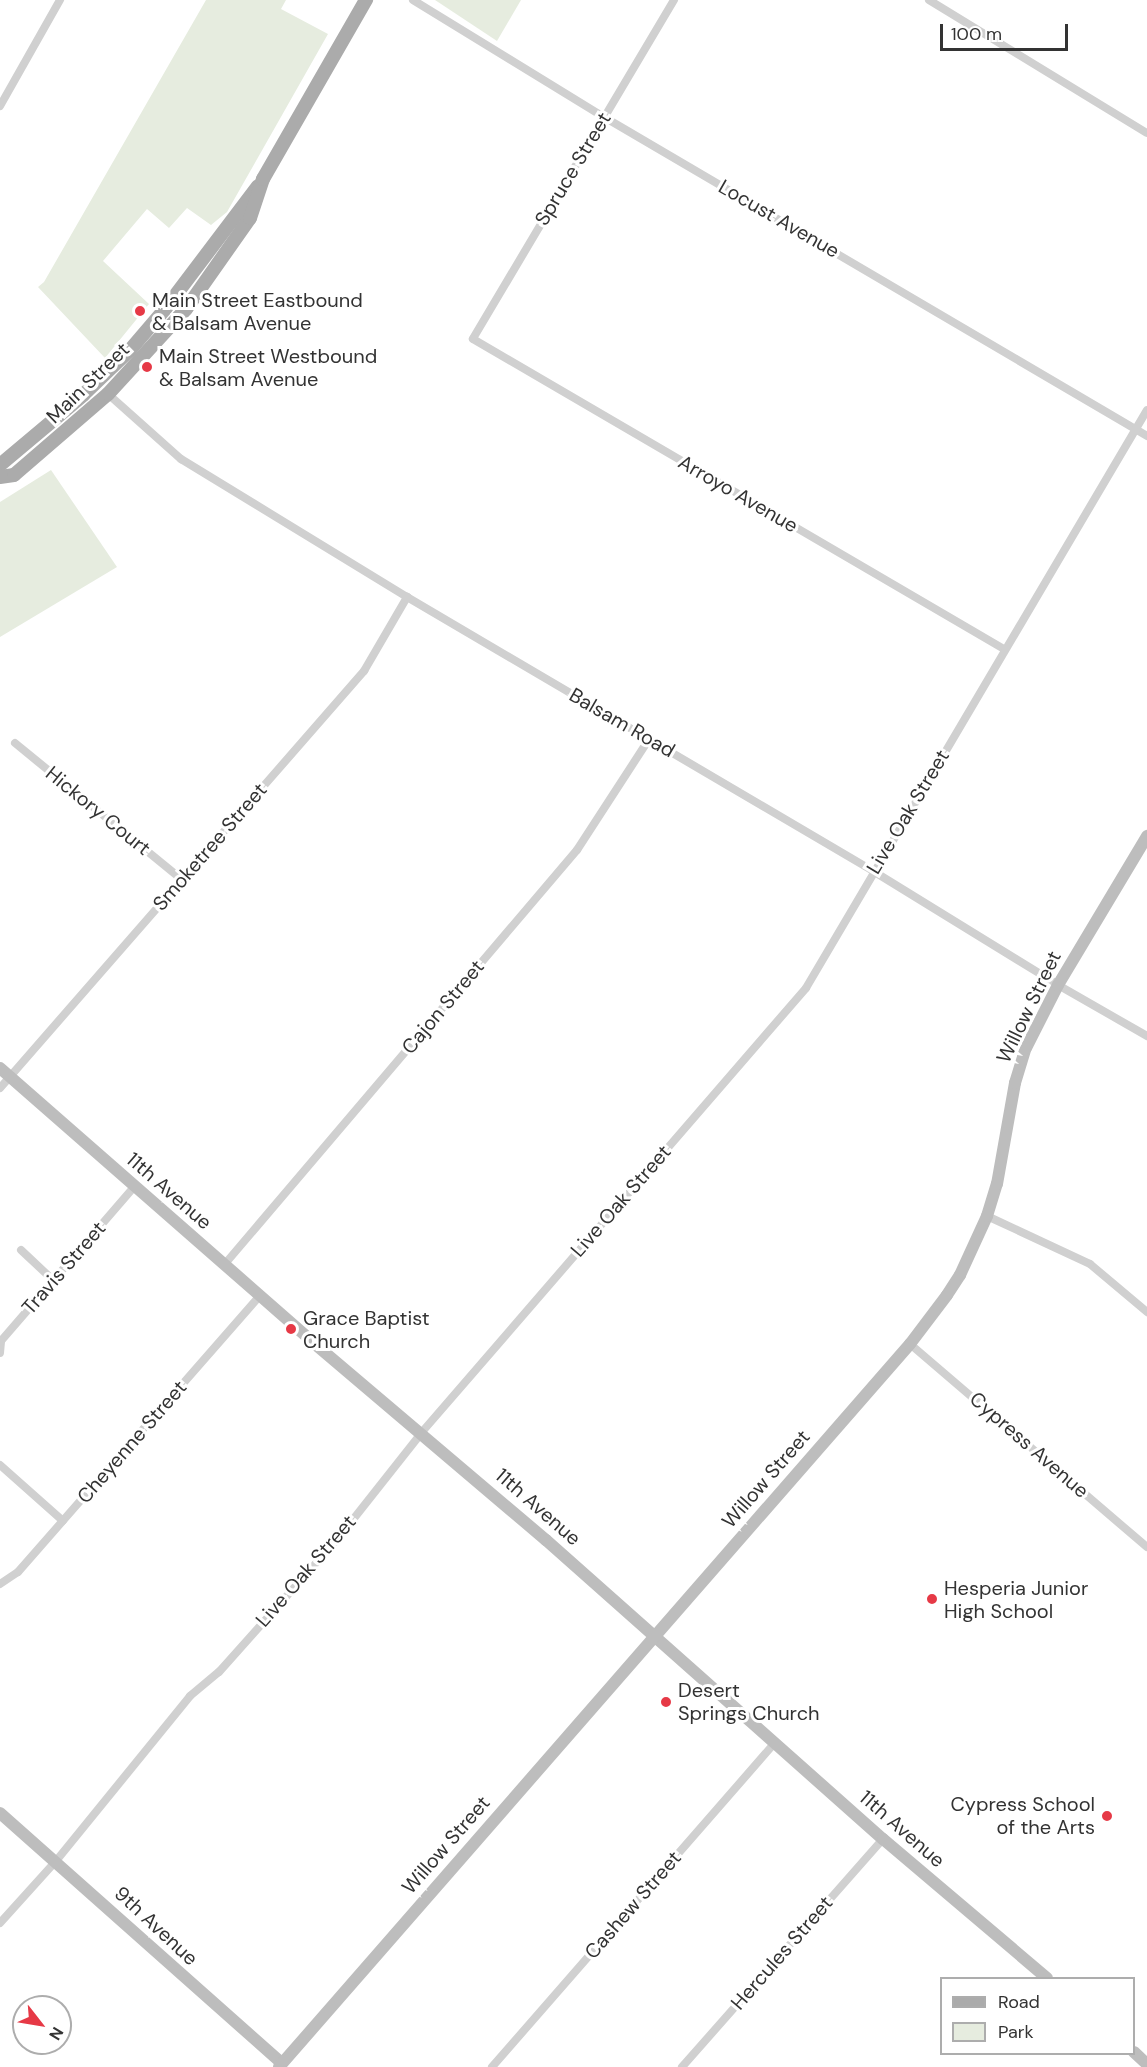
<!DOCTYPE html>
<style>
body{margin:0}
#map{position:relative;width:1147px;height:2067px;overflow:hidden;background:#fff;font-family:"DM Sans",sans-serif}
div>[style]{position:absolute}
.green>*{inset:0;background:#e6ecdf}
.street>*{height:8px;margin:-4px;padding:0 4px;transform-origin:4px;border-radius:4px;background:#d0d0d0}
.secondary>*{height:12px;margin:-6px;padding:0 6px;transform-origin:6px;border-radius:6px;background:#bdbdbd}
.primary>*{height:14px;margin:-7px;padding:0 7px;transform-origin:7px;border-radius:7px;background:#ababab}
.dots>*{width:16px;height:16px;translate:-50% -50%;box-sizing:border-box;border:3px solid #fff;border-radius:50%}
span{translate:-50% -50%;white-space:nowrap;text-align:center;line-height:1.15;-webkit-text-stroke:6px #fff;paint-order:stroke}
.street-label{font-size:20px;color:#333}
.poi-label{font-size:20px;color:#333}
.left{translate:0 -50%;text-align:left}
.right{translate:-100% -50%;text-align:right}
.legend{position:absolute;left:940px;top:1977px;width:195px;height:78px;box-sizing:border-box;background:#fff;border:2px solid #adadad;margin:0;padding:8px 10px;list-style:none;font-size:18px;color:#333}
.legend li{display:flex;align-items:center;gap:12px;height:30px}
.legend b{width:30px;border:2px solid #adadad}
.north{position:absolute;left:12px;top:1995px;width:60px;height:60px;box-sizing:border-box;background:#fff;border:2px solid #adadad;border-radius:50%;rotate:121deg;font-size:16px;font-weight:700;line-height:24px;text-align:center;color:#333}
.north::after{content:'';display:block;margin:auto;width:21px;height:27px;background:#e63946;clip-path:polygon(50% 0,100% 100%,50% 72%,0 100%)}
.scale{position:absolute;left:940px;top:24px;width:128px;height:27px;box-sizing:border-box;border:3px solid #333;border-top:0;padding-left:8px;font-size:18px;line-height:21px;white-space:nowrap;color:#333;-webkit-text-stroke:4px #fff;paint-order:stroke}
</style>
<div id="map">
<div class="green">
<div style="clip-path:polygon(206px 0,286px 0,281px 9px,328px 34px,227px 212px,211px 225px,187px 208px,169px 228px,147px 209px,103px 261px,149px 304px,105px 358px,38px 287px,44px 282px)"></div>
<div style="clip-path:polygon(435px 0,521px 0,497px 41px)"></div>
<div style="clip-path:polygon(51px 470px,117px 567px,0 637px,0 502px)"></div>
</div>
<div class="street">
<div style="left:413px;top:0;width:224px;rotate:31.5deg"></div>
<div style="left:604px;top:117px;width:630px;rotate:30.43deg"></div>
<div style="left:674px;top:0;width:394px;rotate:120.7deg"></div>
<div style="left:473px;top:339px;width:615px;rotate:30.28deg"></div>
<div style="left:929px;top:0;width:255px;rotate:31.4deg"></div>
<div style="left:0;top:106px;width:122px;rotate:-60.5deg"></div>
<div style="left:108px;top:394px;width:98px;rotate:41.7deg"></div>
<div style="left:181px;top:459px;width:265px;rotate:31.4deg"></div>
<div style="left:407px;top:597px;width:541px;rotate:30.45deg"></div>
<div style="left:873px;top:871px;width:217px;rotate:31.6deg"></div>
<div style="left:1058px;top:985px;width:103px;rotate:29.8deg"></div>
<div style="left:15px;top:743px;width:215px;rotate:39.3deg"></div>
<div style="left:0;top:1088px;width:554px;rotate:-48.88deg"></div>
<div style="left:364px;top:671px;width:86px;rotate:-59.8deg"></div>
<div style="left:987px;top:1216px;width:114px;rotate:25deg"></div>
<div style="left:1090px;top:1264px;width:75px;rotate:40.1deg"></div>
<div style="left:21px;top:1250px;width:44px;rotate:43.2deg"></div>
<div style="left:224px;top:1265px;width:545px;rotate:-49.62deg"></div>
<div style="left:577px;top:850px;width:132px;rotate:-57deg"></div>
<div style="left:910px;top:1344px;width:312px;rotate:40.6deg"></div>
<div style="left:0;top:1353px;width:12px;rotate:-85deg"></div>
<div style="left:1px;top:1341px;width:205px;rotate:-49.2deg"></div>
<div style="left:0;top:1465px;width:84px;rotate:41.6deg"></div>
<div style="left:0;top:1584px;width:22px;rotate:-34deg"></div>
<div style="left:18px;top:1572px;width:367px;rotate:-48.8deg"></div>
<div style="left:0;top:1923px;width:84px;rotate:-47.9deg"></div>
<div style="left:56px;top:1861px;width:213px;rotate:-50.9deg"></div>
<div style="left:190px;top:1696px;width:38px;rotate:-40deg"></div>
<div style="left:219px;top:1672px;width:182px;rotate:-48.3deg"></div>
<div style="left:340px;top:1536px;width:132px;rotate:-51.7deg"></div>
<div style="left:422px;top:1432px;width:587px;rotate:-49.14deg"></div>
<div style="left:806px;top:988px;width:671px;rotate:-59.46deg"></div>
<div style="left:492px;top:2067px;width:430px;rotate:-48.9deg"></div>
<div style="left:682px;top:2067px;width:304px;rotate:-48.6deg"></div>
</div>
<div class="secondary">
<div style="left:0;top:1068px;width:420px;rotate:41.2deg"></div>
<div style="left:316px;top:1345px;width:302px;rotate:40.3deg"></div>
<div style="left:546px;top:1540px;width:451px;rotate:41.6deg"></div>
<div style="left:883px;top:1839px;width:215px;rotate:40.3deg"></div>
<div style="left:0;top:1813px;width:377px;rotate:41.6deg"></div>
<div style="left:1134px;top:2052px;width:18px;rotate:43deg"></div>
<div style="left:279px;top:2067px;width:960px;rotate:-48.89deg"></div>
<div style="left:910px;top:1344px;width:61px;rotate:-52.9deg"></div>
<div style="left:947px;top:1295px;width:24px;rotate:-57deg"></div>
<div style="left:960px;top:1275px;width:65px;rotate:-65.4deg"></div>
<div style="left:987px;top:1216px;width:34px;rotate:-73deg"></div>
<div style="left:997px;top:1184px;width:103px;rotate:-79.9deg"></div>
<div style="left:1015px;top:1083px;width:37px;rotate:-73deg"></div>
<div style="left:1026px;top:1048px;width:71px;rotate:-63.1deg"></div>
<div style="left:1058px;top:985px;width:174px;rotate:-59.1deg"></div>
</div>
<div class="primary">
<div style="left:0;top:465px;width:109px;rotate:-40.1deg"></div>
<div style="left:83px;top:395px;width:65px;rotate:-43.8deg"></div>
<div style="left:130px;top:350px;width:54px;rotate:-49.5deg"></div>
<div style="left:165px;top:309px;width:154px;rotate:-52.9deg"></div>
<div style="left:0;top:477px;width:14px;rotate:-8deg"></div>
<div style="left:14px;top:475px;width:124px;rotate:-40.8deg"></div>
<div style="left:108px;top:394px;width:115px;rotate:-47.5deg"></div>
<div style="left:186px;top:309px;width:111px;rotate:-54.9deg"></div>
<div style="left:250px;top:218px;width:41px;rotate:-71.6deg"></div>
<div style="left:263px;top:179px;width:207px;rotate:-60.1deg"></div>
</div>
<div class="dots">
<div style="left:140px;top:311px;background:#e63946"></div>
<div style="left:147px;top:367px;background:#e63946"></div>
<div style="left:291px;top:1329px;background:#e63946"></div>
<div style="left:932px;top:1599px;background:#e63946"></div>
<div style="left:666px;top:1702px;background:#e63946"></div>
<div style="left:1107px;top:1816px;background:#e63946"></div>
</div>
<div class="street-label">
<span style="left:573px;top:169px;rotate:-59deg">Spruce Street</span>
<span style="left:779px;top:219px;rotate:30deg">Locust Avenue</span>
<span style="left:88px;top:383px;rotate:-44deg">Main Street</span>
<span style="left:738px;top:494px;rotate:30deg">Arroyo Avenue</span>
<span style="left:622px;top:723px;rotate:30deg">Balsam Road</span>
<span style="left:98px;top:811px;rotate:39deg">Hickory Court</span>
<span style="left:908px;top:812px;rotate:-59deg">Live Oak Street</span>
<span style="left:210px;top:847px;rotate:-49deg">Smoketree Street</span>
<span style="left:443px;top:1007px;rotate:-50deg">Cajon Street</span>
<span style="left:1029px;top:1007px;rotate:-64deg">Willow Street</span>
<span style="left:169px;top:1191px;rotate:41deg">11th Avenue</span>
<span style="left:621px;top:1201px;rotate:-49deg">Live Oak Street</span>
<span style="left:64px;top:1268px;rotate:-49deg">Travis Street</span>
<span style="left:132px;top:1442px;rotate:-49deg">Cheyenne Street</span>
<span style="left:1029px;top:1445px;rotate:41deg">Cypress Avenue</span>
<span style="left:766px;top:1479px;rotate:-49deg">Willow Street</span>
<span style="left:538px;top:1507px;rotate:41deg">11th Avenue</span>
<span style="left:306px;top:1571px;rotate:-49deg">Live Oak Street</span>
<span style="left:902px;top:1829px;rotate:41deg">11th Avenue</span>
<span style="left:446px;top:1845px;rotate:-49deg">Willow Street</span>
<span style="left:633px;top:1905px;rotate:-49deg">Cashew Street</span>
<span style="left:156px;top:1926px;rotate:43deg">9th Avenue</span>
<span style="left:782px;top:1953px;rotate:-49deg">Hercules Street</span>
</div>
<div class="poi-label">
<span class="left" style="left:152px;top:312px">Main Street Eastbound<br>&amp; Balsam Avenue</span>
<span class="left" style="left:159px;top:368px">Main Street Westbound<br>&amp; Balsam Avenue</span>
<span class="left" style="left:303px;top:1330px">Grace Baptist<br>Church</span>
<span class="left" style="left:944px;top:1600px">Hesperia Junior<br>High School</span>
<span class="left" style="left:678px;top:1702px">Desert<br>Springs Church</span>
<span class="right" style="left:1095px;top:1816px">Cypress School<br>of the Arts</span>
</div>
<ul class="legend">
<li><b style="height:8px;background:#ababab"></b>Road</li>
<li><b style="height:16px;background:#e6ecdf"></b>Park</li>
</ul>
<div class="north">N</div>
<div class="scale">100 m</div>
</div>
